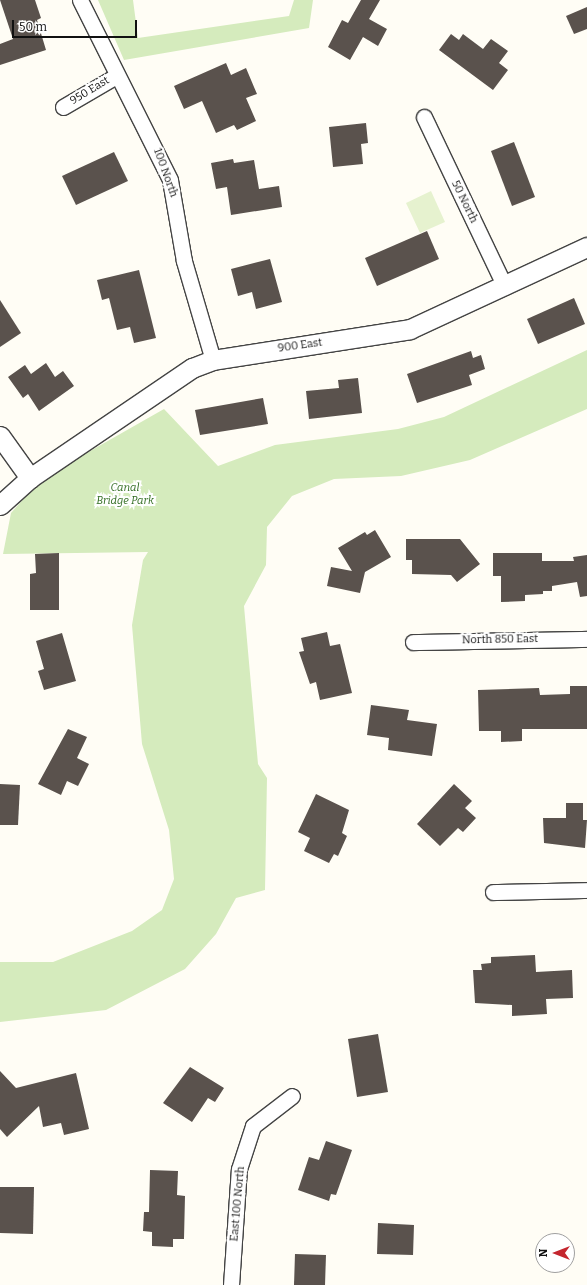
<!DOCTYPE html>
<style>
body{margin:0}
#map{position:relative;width:587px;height:1285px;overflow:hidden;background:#fffdf5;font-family:Bitter,serif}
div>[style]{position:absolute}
.green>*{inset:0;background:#d5ebbd}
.pitch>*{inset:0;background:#e6f2cf}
.building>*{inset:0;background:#5a524d}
.roads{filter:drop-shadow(1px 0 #444) drop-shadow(-1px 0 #444) drop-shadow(0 1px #444) drop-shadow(0 -1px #444)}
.minor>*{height:15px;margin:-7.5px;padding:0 7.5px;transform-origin:7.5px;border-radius:7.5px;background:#fff}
.tertiary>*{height:19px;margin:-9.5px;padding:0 9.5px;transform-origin:9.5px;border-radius:9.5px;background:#fff}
span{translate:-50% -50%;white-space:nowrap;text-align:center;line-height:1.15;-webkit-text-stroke:4px #fff;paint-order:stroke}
.street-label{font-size:11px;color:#111}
.park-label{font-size:11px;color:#2f6b1f;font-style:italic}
.north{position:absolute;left:535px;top:1233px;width:40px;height:40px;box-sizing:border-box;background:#fff;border:1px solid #a0a0a0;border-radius:50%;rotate:270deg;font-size:11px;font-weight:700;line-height:16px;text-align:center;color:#111}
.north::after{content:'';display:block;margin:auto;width:14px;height:18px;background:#c4262e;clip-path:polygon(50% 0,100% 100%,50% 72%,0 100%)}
.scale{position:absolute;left:12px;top:20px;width:125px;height:18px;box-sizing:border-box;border:2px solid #111;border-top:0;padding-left:5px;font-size:12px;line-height:14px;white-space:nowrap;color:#111;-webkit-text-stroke:3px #fff;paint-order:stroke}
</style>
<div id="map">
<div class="green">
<div style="clip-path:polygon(98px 0,133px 0,138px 38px,289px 16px,294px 0,313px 0,309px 28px,124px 60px)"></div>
<div style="clip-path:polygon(587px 350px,587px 409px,470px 460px,401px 476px,334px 479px,292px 496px,267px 527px,266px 565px,244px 606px,258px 764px,267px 778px,265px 890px,236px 898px,216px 934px,185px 969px,106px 1010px,0 1022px,0 962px,53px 962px,132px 931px,162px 910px,174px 879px,169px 830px,142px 744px,132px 625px,143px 560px,148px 552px,3px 554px,11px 513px,41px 479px,164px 409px,218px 466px,275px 445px,398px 429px,444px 417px)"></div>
</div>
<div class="pitch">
<div style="clip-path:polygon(431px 191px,445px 222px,420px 233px,406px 203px)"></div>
</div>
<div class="building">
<div style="clip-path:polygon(0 0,35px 0,41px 18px,37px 20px,46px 50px,0 65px,0 44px,13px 39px)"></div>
<div style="clip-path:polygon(361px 0,380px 0,369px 19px,387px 29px,378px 46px,363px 37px,350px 60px,328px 47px,342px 20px,348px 23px)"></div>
<div style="clip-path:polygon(587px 7px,587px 29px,574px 34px,566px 16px)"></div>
<div style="clip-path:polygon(451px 34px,459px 40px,463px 34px,483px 49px,491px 39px,508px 51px,499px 63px,508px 70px,493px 90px,439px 50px)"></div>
<div style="clip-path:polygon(226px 63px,231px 75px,246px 68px,257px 94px,246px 98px,256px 121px,237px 130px,234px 125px,216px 133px,202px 101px,184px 109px,174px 86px)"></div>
<div style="clip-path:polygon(366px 123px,368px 143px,361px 144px,363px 164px,333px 167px,329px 127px)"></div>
<div style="clip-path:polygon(514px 142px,535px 197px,512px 206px,491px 151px)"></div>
<div style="clip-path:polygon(114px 152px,128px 181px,76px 205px,62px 176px)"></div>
<div style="clip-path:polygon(233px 159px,234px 163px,254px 160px,259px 189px,279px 186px,282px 207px,231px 215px,227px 187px,216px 189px,211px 163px)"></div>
<div style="clip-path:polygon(427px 231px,439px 259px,377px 286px,365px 258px)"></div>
<div style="clip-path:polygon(270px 259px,282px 302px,256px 309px,252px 292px,238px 296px,231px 269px)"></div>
<div style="clip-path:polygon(139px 270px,156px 338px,134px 343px,130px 327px,117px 330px,109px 298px,102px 300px,97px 280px)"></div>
<div style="clip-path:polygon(574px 298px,585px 324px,538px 344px,527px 319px)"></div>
<div style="clip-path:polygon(0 300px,21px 333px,0 347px)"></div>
<div style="clip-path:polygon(471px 351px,473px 358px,481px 355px,485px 369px,469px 375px,472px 385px,417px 403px,407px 374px)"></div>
<div style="clip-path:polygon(46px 363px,55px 377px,63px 371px,74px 386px,39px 411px,28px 394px,23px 398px,8px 377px,25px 365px,31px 374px)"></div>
<div style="clip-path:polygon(358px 378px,362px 413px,309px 419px,306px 391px,339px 388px,338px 380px)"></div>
<div style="clip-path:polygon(263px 398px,268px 424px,200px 435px,195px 410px)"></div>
<div style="clip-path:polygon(375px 530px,391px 557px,365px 572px,360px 593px,327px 586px,331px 567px,352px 571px,338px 548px,365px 532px,367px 535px)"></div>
<div style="clip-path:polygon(406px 539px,460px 539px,480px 564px,457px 582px,451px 575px,412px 574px,412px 560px,406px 560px)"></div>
<div style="clip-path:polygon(59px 553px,59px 610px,30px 610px,30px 574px,36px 573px,35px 554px)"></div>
<div style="clip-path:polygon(493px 553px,542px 553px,542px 561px,574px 561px,573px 557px,587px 555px,587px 596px,580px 597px,577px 582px,552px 586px,552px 591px,543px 591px,543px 594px,525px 595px,525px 601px,501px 602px,501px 576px,493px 576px)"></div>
<div style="clip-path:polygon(327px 632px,330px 646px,340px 644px,352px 693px,320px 700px,316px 682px,310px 684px,299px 652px,304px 651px,301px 638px)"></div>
<div style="clip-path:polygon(62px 633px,76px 681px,44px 690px,38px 671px,44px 669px,36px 641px)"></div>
<div style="clip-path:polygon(570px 686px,587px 686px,587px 729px,522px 729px,522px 741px,501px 742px,501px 731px,479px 731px,478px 690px,539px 688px,540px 695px,570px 694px)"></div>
<div style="clip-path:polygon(371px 705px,409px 710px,407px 720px,437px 724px,432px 756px,388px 750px,389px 738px,367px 735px)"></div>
<div style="clip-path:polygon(68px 729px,87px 737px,77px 758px,89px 764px,78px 786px,67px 781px,61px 795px,38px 784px)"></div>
<div style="clip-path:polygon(0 784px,20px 785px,18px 825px,0 825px)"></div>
<div style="clip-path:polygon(454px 784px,472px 801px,465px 808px,476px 818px,463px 832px,458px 828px,440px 846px,417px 824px)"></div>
<div style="clip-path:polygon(316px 794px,349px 810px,342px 833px,347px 836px,338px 856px,334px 854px,329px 863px,304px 851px,310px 838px,298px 832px)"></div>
<div style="clip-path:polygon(566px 803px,583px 803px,583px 820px,587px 820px,585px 848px,544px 843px,543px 818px,566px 818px)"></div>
<div style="clip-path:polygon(535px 955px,536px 972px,572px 970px,573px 998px,546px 999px,547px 1014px,512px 1016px,512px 1005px,475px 1003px,473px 970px,482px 970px,481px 964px,491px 963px,491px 957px)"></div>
<div style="clip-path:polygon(378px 1034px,388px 1092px,357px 1097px,348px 1039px)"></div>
<div style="clip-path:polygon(190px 1067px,224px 1088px,215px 1102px,208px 1098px,192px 1122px,163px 1103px)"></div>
<div style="clip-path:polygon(0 1071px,16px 1088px,76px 1073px,89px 1129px,64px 1135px,61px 1123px,43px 1127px,39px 1106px,7px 1137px,0 1129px)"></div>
<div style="clip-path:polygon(326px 1141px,352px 1150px,336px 1195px,331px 1194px,329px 1201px,298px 1190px,309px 1157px,319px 1160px)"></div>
<div style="clip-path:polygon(150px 1170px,178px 1171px,177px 1195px,185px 1196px,184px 1239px,173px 1239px,173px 1247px,152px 1246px,152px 1232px,143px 1231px,144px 1212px,149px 1212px)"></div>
<div style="clip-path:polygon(0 1187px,34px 1187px,33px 1234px,0 1233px)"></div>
<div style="clip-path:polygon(378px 1223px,414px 1225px,413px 1255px,377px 1254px)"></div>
<div style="clip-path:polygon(295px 1254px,326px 1255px,325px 1285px,294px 1285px)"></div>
</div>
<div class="roads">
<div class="minor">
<div style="left:80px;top:0;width:201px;rotate:63.4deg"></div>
<div style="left:170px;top:180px;width:82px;rotate:80.2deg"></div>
<div style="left:184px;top:261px;width:103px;rotate:73.7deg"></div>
<div style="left:63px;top:107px;width:61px;rotate:-30.3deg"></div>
<div style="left:424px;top:117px;width:188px;rotate:64.5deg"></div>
<div style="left:413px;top:642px;width:174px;rotate:-1deg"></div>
<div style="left:493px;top:892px;width:94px;rotate:-1.2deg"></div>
<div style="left:231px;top:1285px;width:116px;rotate:-86.1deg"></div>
<div style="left:239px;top:1169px;width:45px;rotate:-72deg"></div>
<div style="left:253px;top:1126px;width:49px;rotate:-37.6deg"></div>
</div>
<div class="tertiary">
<div style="left:0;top:436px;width:52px;rotate:54.5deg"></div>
<div style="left:0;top:505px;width:40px;rotate:-42deg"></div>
<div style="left:30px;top:478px;width:196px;rotate:-34.2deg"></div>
<div style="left:192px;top:368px;width:22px;rotate:-21deg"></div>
<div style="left:213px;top:360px;width:199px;rotate:-8.9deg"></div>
<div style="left:410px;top:329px;width:195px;rotate:-24.9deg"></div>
</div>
</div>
<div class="street-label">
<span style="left:90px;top:91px;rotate:-31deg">950 East</span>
<span style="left:165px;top:173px;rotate:70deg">100 North</span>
<span style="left:464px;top:202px;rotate:64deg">50 North</span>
<span style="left:300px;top:346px;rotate:-8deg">900 East</span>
<span style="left:500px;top:640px;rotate:-1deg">North 850 East</span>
<span style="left:238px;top:1204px;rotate:-85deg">East 100 North</span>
</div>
<div class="park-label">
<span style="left:125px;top:495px">Canal<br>Bridge Park</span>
</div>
<div class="north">N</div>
<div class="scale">50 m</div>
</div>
